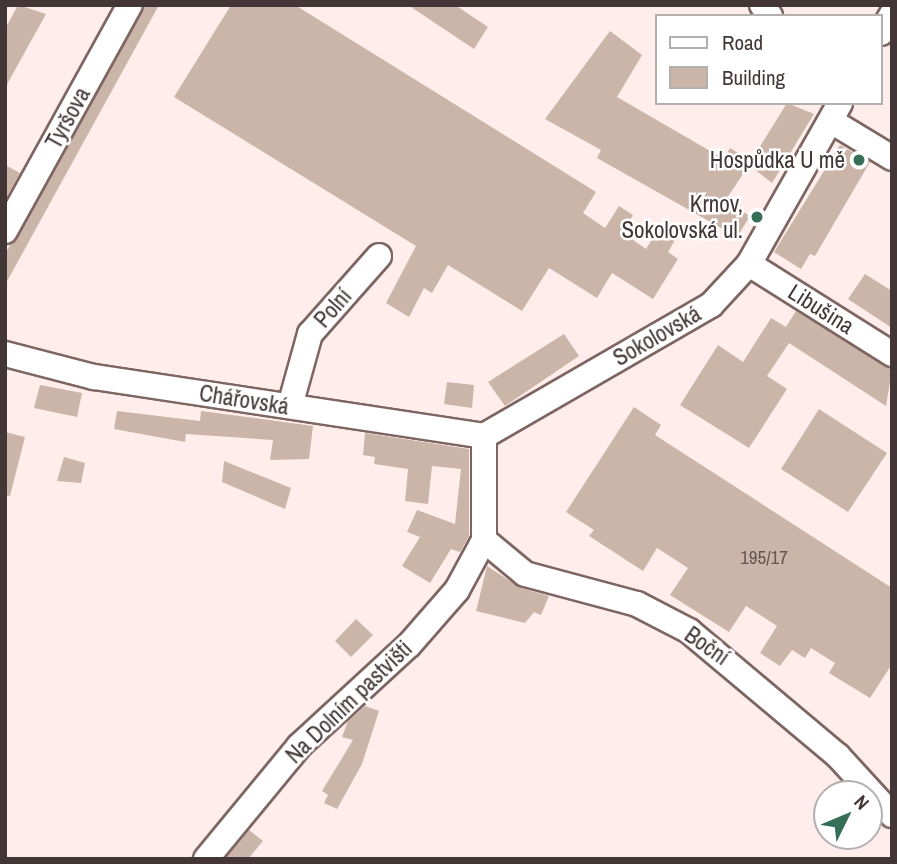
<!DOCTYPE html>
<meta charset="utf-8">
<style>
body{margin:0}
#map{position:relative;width:897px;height:864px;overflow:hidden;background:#feedeb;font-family:"Archivo Narrow",sans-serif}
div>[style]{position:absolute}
.building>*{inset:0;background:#cbb5a8}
.roads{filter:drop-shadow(2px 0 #7d6562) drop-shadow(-2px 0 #7d6562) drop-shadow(0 2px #7d6562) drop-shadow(0 -2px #7d6562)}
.minor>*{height:24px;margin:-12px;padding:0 12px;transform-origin:12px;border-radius:12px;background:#fff}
.dots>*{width:19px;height:19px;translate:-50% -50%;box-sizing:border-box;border:4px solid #fff;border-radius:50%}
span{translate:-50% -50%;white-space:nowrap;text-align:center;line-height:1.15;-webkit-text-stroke:5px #fff;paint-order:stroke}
.number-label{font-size:19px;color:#645652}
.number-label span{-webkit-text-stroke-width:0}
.street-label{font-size:23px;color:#423736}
.poi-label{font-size:23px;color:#423736}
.right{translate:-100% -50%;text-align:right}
.frame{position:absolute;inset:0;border:7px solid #423736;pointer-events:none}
.legend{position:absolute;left:655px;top:14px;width:228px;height:91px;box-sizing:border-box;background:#fff;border:2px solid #b3afaf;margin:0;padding:9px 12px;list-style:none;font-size:21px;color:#423736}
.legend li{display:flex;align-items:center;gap:14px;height:35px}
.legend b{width:35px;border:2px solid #b3afaf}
.north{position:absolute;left:813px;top:780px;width:70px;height:70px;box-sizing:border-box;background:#fff;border:2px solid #b3afaf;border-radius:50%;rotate:47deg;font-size:19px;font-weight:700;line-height:28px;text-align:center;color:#423736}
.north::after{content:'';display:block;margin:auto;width:24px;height:32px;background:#356f58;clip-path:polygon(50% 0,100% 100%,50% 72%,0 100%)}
</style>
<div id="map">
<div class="building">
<div style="clip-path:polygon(18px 5px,46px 14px,5px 88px,5px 29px)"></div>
<div style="clip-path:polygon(145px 5px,159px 5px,5px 285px,5px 254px)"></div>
<div style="clip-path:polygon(231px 5px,295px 5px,596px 192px,583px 213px,605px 228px,619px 206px,633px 215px,623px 233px,646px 249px,658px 230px,675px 240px,668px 252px,678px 259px,653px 299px,612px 273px,597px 298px,549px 268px,522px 311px,448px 265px,432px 293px,424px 288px,409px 317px,386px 303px,416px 246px,174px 97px)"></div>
<div style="clip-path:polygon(408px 5px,455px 5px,488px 27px,474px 49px)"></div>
<div style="clip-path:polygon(610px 31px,642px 55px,617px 97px,724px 159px,730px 148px,751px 161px,787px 103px,814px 114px,772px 183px,749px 165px,725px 201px,750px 216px,737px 237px,597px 158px,601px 150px,545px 119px)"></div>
<div style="clip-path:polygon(840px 145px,870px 162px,815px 256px,810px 254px,801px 269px,774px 252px)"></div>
<div style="clip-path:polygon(5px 165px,20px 173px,6px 198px,5px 197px)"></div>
<div style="clip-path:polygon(865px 274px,892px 291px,892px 328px,848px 299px)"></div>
<div style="clip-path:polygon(796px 311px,892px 370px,886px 406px,789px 343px,767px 376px,787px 389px,749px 448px,680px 405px,718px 345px,743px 362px,771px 318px,786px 327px)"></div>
<div style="clip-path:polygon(564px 334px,579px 356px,505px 406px,488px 382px)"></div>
<div style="clip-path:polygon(447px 382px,474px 385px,472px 408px,444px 404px)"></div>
<div style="clip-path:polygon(40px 385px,82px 393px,77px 417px,34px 408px)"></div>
<div style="clip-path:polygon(634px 407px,661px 425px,655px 435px,892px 588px,892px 664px,870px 698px,829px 673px,835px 663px,811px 648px,805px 658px,792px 650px,780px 666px,760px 653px,777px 626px,746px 606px,729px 632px,670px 595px,688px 568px,657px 548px,643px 571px,589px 536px,594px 530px,566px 512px)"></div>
<div style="clip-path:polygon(819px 409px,887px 453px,848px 512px,781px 469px)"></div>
<div style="clip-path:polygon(117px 411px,200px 421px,201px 411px,313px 426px,309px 459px,270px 460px,273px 440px,186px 434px,185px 442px,114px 429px)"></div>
<div style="clip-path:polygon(5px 432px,25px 437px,10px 496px,5px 495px)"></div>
<div style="clip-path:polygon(365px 433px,469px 449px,469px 536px,460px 552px,451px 549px,430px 583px,402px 566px,420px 537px,407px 532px,417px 510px,455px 524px,461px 469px,432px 466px,428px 504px,405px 501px,408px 469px,374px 464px,375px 457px,363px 455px)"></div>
<div style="clip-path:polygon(64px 457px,85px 463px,81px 483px,57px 481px)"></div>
<div style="clip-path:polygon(224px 461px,291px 488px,285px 509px,222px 482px)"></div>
<div style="clip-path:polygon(487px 566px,521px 588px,549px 596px,541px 615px,534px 612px,525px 623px,476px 611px)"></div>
<div style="clip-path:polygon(356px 619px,373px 635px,351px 657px,335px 641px)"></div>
<div style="clip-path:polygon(365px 706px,379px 711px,362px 764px,337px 809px,324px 803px,328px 795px,322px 791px,353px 740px,342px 737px,348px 721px)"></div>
<div style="clip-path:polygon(249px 830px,263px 841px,248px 859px,225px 859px)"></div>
</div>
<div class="roads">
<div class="minor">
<div style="left:762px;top:5px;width:14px;rotate:54deg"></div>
<div style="left:881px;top:33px;width:22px;rotate:-60deg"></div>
<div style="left:831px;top:121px;width:71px;rotate:31.2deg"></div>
<div style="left:5px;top:231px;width:258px;rotate:-61.1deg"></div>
<div style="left:749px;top:264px;width:169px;rotate:32.2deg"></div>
<div style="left:5px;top:354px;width:92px;rotate:14.5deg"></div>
<div style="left:94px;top:377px;width:394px;rotate:8.6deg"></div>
<div style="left:290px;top:406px;width:75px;rotate:-74.5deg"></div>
<div style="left:310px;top:334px;width:104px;rotate:-48.5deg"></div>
<div style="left:484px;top:436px;width:262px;rotate:-30deg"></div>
<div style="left:711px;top:305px;width:56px;rotate:-47.2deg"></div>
<div style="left:749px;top:264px;width:185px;rotate:-60.5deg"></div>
<div style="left:484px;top:540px;width:53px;rotate:39.7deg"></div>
<div style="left:525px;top:574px;width:116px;rotate:15deg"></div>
<div style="left:637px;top:604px;width:59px;rotate:27.4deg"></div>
<div style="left:689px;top:631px;width:194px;rotate:40deg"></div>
<div style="left:838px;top:756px;width:80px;rotate:47.5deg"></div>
<div style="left:206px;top:859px;width:146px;rotate:-50.5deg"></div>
<div style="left:299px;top:746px;width:149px;rotate:-42.6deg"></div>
<div style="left:409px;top:645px;width:73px;rotate:-48.9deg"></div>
<div style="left:457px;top:590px;width:57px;rotate:-61.6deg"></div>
<div style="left:484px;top:540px;width:104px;rotate:-90deg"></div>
</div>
</div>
<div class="dots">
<div style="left:859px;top:160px;background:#356f58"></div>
<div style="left:757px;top:217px;background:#356f58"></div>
</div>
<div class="number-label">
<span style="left:764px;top:558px">195/17</span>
</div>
<div class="street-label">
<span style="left:68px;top:118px;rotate:-61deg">Tyršova</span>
<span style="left:333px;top:308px;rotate:-49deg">Polní</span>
<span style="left:821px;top:309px;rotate:32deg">Libušina</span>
<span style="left:657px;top:336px;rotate:-30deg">Sokolovská</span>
<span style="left:244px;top:400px;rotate:9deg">Chářovská</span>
<span style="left:707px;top:646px;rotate:35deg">Boční</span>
<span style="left:349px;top:702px;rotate:-44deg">Na Dolním pastvišti</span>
</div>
<div class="poi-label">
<span class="right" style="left:845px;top:160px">Hospůdka U mě</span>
<span class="right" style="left:743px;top:217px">Krnov,<br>Sokolovská ul.</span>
</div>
<div class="frame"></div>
<ul class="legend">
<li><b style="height:9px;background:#fff"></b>Road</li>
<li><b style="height:19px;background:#cbb5a8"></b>Building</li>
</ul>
<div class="north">N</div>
</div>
